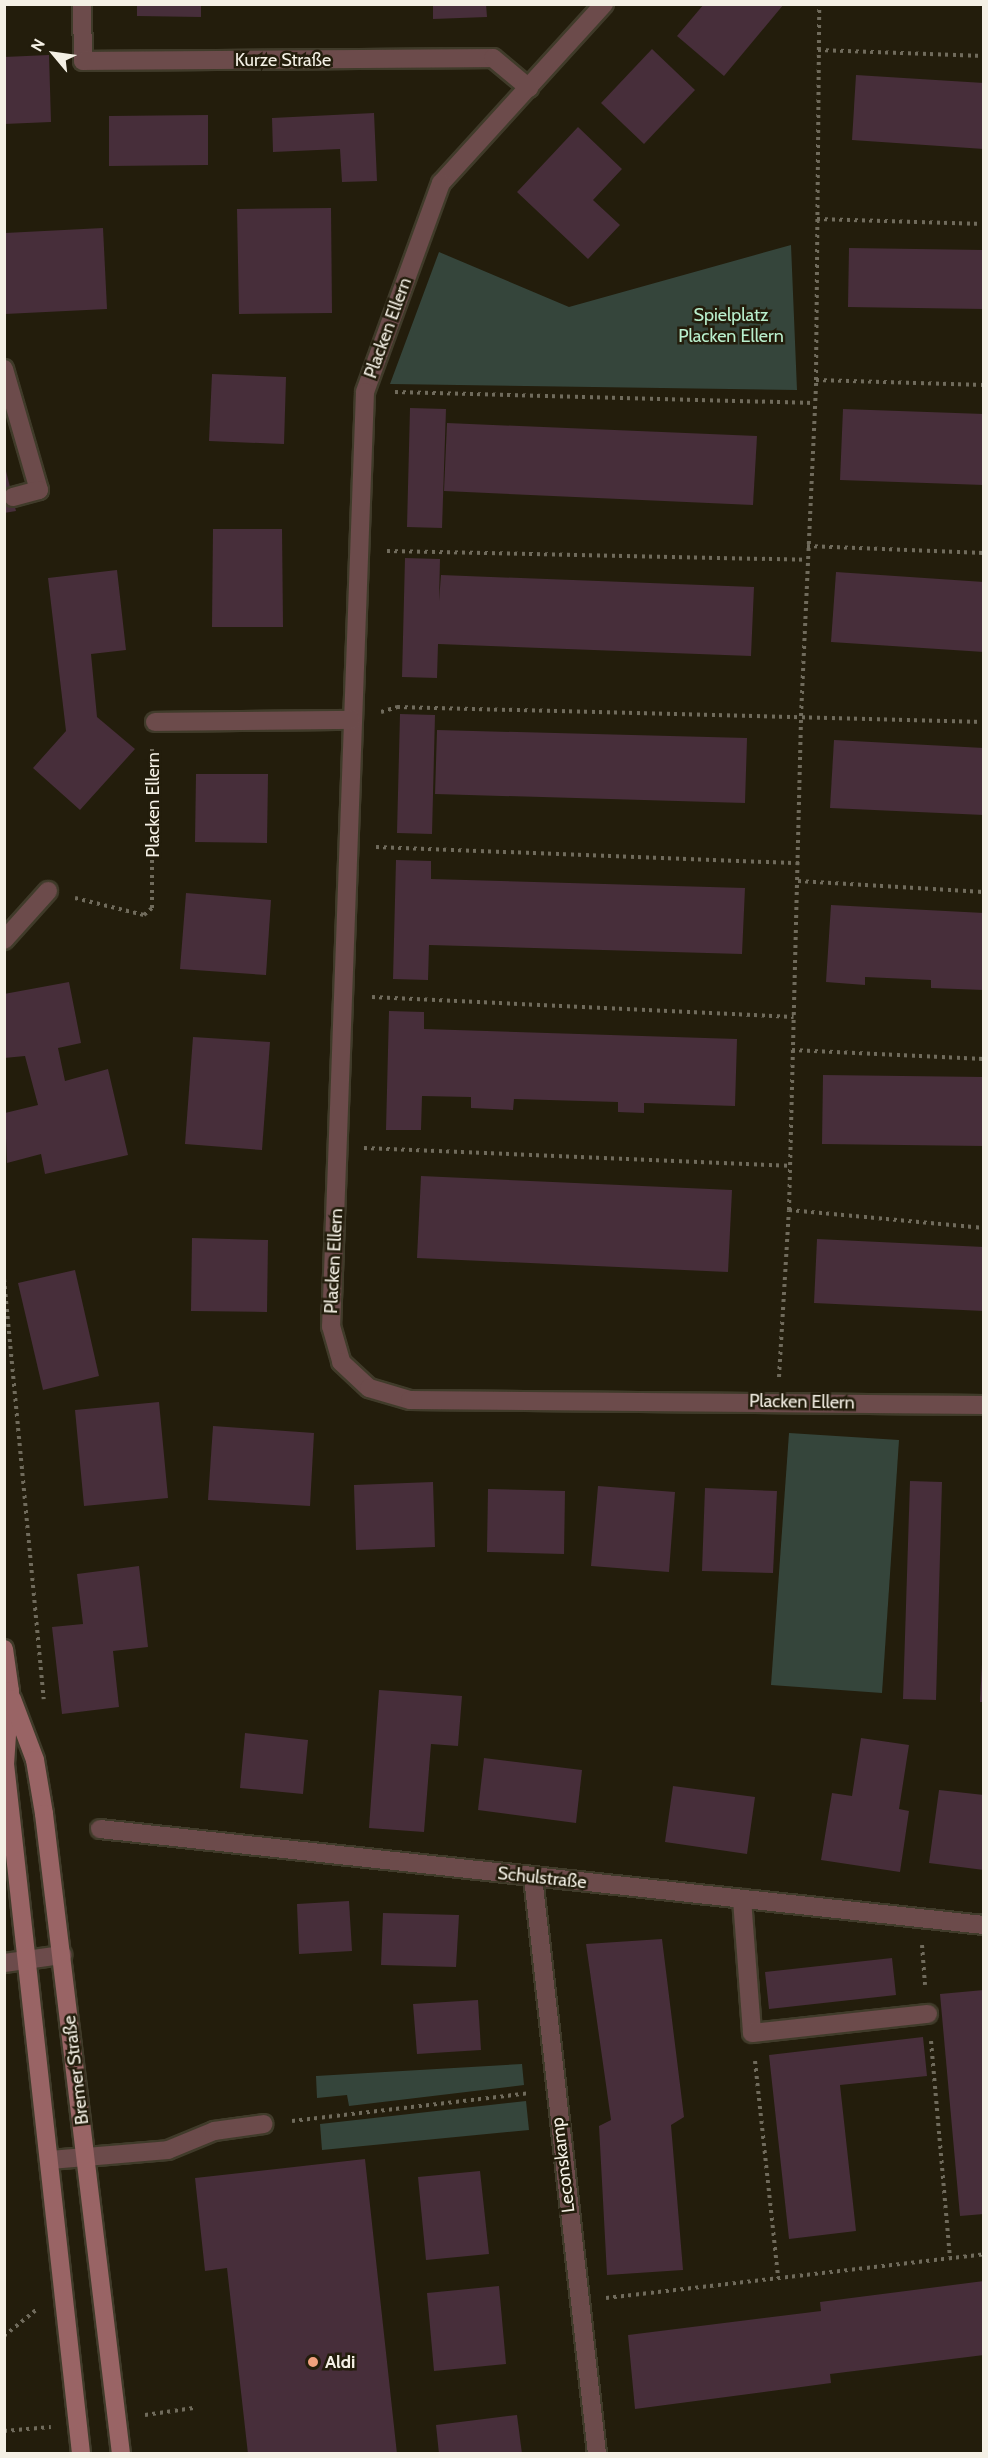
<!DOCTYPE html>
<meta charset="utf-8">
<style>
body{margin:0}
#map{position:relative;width:988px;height:2458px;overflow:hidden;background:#231d0c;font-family:Cabin,sans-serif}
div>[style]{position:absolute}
.green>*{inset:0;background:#35453b}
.building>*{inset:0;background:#472e3a}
.path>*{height:4px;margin-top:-2px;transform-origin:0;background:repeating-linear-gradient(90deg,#706b5c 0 3px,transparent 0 7.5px)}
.roads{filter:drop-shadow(2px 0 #403b2a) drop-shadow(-2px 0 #403b2a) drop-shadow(0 2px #403b2a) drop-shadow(0 -2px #403b2a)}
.lane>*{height:18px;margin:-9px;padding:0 9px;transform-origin:9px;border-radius:9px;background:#6c4b4b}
.street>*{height:18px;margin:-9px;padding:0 9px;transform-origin:9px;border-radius:9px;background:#6c4b4b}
.secondary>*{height:18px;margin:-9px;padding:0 9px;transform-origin:9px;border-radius:9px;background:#996465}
.dots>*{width:16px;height:16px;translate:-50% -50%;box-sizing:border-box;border:3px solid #231d0c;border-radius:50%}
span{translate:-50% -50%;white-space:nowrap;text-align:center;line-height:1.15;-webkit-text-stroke:5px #231d0c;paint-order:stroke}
.street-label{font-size:18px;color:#f4f0e5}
.park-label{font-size:18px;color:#b9efcd}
.poi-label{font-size:18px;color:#f4f0e5;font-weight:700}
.left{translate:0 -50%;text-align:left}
.frame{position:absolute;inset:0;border:6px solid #f4f0e5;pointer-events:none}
.north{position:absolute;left:24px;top:24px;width:60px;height:60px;-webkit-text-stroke:4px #231d0c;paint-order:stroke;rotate:299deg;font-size:16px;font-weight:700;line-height:24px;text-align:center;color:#f4f0e5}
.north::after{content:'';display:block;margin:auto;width:21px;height:27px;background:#f4f0e5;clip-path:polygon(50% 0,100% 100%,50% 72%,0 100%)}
</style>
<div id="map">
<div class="green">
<div style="clip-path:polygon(791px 245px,797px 390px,390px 384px,439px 252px,569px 307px)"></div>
<div style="clip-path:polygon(789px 1433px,899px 1440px,882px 1693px,771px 1685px)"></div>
<div style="clip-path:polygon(522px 2064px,524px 2085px,349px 2106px,347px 2095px,317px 2098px,316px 2076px)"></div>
<div style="clip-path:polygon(526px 2101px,529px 2130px,322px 2150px,320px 2124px)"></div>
</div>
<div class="building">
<div style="clip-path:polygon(137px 4px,201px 4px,201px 17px,137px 16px)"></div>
<div style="clip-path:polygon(433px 4px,486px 4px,487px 17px,433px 19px)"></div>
<div style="clip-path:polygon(704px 4px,784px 4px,724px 76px,677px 36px)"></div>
<div style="clip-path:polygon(652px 49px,695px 90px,644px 144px,601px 103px)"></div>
<div style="clip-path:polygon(49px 55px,51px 122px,4px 124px,4px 57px)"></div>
<div style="clip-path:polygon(856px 75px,984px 83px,984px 149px,852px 140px)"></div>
<div style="clip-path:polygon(374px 113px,377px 181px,342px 182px,340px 149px,273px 152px,272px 118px)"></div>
<div style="clip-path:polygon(208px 115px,208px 165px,109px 166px,109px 116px)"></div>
<div style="clip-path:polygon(578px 127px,622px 169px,593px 200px,620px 225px,588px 259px,517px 192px)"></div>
<div style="clip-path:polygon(331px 208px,332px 313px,239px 314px,237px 209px)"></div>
<div style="clip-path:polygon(103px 228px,107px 309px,5px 314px,5px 233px)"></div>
<div style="clip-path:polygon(849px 248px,984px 250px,984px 309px,848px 307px)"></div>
<div style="clip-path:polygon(212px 374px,286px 377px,284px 444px,209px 441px)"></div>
<div style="clip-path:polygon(410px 408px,446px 409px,442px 528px,407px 527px)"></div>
<div style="clip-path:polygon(843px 409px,984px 414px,984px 485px,840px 480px)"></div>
<div style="clip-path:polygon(447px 423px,757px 436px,753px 505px,444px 491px)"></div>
<div style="clip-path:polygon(4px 463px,16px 511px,4px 513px)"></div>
<div style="clip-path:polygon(213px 529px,282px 529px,283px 627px,212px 627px)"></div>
<div style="clip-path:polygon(405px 558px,440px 559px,439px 601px,441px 575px,754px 587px,751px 656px,438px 644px,437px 678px,402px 677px)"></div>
<div style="clip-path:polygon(117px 570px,126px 650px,91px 654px,97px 717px,135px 749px,80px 810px,33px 768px,66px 731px,48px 578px)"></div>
<div style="clip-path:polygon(836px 572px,984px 582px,984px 652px,831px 642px)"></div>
<div style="clip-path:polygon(400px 714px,435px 715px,432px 834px,397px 833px)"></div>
<div style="clip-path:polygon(437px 730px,747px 738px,745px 803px,435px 794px)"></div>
<div style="clip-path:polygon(834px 740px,984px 748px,984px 815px,830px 808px)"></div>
<div style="clip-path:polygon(196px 774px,268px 774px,267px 843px,195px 842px)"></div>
<div style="clip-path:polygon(396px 860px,431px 861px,431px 879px,745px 888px,742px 954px,429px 945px,428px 980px,393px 979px)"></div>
<div style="clip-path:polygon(186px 893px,271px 900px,266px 975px,180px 969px)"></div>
<div style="clip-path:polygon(831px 905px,984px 913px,984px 990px,931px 988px,931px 980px,865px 977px,865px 985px,826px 982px)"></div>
<div style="clip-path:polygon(69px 982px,81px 1043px,58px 1048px,65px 1081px,108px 1069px,128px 1155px,45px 1174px,41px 1154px,7px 1163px,5px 1113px,38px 1105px,25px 1056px,4px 1058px,4px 994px)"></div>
<div style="clip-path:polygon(389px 1011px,424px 1012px,424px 1029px,737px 1039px,735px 1106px,644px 1103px,644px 1113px,618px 1112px,618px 1102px,514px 1099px,513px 1110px,471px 1108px,471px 1097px,422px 1096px,421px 1130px,386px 1130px)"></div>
<div style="clip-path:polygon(193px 1037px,270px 1042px,262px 1150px,185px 1144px)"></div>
<div style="clip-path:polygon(823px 1075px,984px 1077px,984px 1146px,822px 1144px)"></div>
<div style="clip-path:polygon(421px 1176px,732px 1190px,728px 1272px,417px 1258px)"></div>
<div style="clip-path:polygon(192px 1238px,268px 1240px,267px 1312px,191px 1311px)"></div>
<div style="clip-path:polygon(817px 1239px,984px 1247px,984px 1311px,814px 1303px)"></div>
<div style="clip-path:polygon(75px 1270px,99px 1376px,43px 1390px,18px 1283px)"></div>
<div style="clip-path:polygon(159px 1402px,168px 1498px,84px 1506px,75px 1410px)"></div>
<div style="clip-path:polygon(213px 1426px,314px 1433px,310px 1506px,208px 1500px)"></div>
<div style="clip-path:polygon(910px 1481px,942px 1482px,936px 1700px,903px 1699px)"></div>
<div style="clip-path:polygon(433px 1482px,435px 1547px,356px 1550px,354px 1485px)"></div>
<div style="clip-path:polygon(598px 1486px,675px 1492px,669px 1572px,591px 1566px)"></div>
<div style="clip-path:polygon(705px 1488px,777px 1491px,773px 1573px,702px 1571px)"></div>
<div style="clip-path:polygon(488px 1489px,565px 1491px,564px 1554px,487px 1552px)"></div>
<div style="clip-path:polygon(139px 1566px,148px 1647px,113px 1651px,119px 1707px,62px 1714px,52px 1627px,83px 1624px,77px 1574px)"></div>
<div style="clip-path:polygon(982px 1664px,984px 1664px,984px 1702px,980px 1702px)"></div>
<div style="clip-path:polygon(379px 1690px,462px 1696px,458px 1746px,431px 1744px,424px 1832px,369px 1828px)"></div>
<div style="clip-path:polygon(245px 1733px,308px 1740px,303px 1794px,240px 1788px)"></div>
<div style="clip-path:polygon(861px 1738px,909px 1745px,899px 1809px,909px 1811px,900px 1872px,821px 1860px,832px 1793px,852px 1796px)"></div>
<div style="clip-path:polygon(484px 1758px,582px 1770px,576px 1823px,478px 1810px)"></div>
<div style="clip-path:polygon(673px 1786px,755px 1797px,747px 1854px,665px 1842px)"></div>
<div style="clip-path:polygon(939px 1790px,984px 1795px,984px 1870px,929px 1863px)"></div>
<div style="clip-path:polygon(349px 1901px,352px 1951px,299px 1954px,297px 1904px)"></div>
<div style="clip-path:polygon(383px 1913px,459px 1915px,456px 1967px,381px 1965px)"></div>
<div style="clip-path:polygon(662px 1939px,684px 2117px,671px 2125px,683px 2270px,607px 2275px,599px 2126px,611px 2120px,586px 1944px)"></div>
<div style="clip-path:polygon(892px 1958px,896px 1995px,769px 2009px,765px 1972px)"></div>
<div style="clip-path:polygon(984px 1990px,984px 2214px,960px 2216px,940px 1994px)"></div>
<div style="clip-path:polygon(478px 2000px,481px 2050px,417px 2054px,413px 2004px)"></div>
<div style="clip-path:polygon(923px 2037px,927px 2076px,840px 2085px,856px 2231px,789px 2239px,769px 2055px)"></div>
<div style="clip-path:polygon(365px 2159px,397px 2454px,248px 2454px,227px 2268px,205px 2271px,195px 2178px)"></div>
<div style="clip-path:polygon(480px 2171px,489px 2254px,426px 2260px,418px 2177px)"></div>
<div style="clip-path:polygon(984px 2281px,984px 2355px,830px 2374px,831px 2383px,635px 2409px,628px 2335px,821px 2311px,820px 2302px)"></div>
<div style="clip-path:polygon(499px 2286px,506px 2364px,434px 2371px,427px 2293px)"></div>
<div style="clip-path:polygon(517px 2415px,522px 2454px,439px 2454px,436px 2425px)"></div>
</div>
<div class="path">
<div style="left:818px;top:50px;width:166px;rotate:2.1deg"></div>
<div style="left:817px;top:219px;width:167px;rotate:1.7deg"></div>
<div style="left:816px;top:380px;width:168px;rotate:1.7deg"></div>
<div style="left:395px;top:392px;width:419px;rotate:1.5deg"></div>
<div style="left:807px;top:546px;width:177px;rotate:2.3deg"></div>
<div style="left:387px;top:551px;width:420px;rotate:1.2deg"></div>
<div style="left:381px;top:712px;width:17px;rotate:-17deg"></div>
<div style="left:397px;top:707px;width:587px;rotate:1.46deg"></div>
<div style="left:376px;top:847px;width:424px;rotate:2.2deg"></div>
<div style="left:798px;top:881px;width:186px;rotate:3.4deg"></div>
<div style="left:75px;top:898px;width:71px;rotate:13.8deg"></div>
<div style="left:144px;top:915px;width:11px;rotate:-41deg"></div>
<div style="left:152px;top:908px;width:159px;rotate:-90deg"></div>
<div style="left:372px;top:997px;width:422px;rotate:2.7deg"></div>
<div style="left:792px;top:1050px;width:192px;rotate:2.7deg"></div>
<div style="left:364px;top:1148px;width:426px;rotate:2.4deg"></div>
<div style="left:789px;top:1210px;width:196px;rotate:5.3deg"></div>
<div style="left:4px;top:1279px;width:422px;rotate:84.6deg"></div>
<div style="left:779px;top:1377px;width:167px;rotate:-86.6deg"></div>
<div style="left:789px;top:1210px;width:494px;rotate:-88.6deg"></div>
<div style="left:801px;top:716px;width:336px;rotate:-87.4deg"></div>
<div style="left:816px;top:380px;width:376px;rotate:-89.5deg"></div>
<div style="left:922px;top:1945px;width:40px;rotate:85.7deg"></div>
<div style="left:931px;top:2041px;width:218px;rotate:85deg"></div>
<div style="left:755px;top:2061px;width:218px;rotate:83.9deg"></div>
<div style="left:292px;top:2121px;width:239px;rotate:-6.7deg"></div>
<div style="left:606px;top:2298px;width:381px;rotate:-6.6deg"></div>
<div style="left:4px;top:2336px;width:41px;rotate:-39.1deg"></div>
<div style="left:145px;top:2415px;width:49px;rotate:-8.1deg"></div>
<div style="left:4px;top:2431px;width:47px;rotate:-4.9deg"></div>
</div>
<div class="roads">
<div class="lane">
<div style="left:4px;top:369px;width:126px;rotate:73.9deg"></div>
<div style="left:39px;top:490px;width:27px;rotate:165deg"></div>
<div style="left:742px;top:1899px;width:134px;rotate:85.7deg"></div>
<div style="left:752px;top:2033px;width:177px;rotate:-6.2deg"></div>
<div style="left:4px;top:1963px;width:59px;rotate:-7.9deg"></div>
<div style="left:50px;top:2160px;width:118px;rotate:-4.8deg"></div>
<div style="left:168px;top:2150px;width:50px;rotate:-22.4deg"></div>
<div style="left:214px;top:2131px;width:50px;rotate:-8deg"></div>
</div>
<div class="street">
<div style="left:82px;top:4px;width:57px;rotate:89deg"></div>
<div style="left:83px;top:61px;width:410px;rotate:-0.4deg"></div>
<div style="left:493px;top:58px;width:47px;rotate:39.8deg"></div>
<div style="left:604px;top:4px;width:242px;rotate:132.3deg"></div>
<div style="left:441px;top:183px;width:222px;rotate:110deg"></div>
<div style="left:365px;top:392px;width:935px;rotate:92.08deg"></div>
<div style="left:331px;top:1326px;width:37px;rotate:74deg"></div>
<div style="left:341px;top:1362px;width:38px;rotate:43deg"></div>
<div style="left:369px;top:1388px;width:43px;rotate:16.3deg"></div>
<div style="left:410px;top:1400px;width:574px;rotate:0.5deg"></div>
<div style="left:155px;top:722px;width:196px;rotate:-0.6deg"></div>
<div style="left:4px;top:940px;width:66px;rotate:-48.1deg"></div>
<div style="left:100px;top:1829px;width:889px;rotate:6.2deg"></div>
<div style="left:533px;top:1877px;width:581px;rotate:83.67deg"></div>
</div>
<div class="secondary">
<div style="left:4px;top:1649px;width:42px;rotate:81.9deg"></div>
<div style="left:10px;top:1691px;width:73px;rotate:93.9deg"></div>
<div style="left:5px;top:1764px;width:694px;rotate:83.71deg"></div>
<div style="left:12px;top:1699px;width:65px;rotate:69.3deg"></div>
<div style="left:35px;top:1760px;width:55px;rotate:80.5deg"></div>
<div style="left:44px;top:1814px;width:645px;rotate:83.14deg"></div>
</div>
</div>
<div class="dots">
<div style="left:313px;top:2362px;background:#f1a17d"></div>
</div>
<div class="street-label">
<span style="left:283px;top:60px">Kurze Straße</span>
<span style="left:388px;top:328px;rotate:-70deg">Placken Ellern</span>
<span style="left:153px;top:805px;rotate:-90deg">Placken Ellern</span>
<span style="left:334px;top:1261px;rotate:-87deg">Placken Ellern</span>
<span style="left:802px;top:1402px;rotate:1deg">Placken Ellern</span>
<span style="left:542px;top:1878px;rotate:6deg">Schulstraße</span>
<span style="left:76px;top:2070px;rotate:-97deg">Bremer Straße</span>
<span style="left:563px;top:2165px;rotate:-97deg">Leconskamp</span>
</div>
<div class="park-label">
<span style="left:731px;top:326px">Spielplatz<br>Placken Ellern</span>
</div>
<div class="poi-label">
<span class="left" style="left:325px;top:2362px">Aldi</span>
</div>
<div class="frame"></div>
<div class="north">N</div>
</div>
